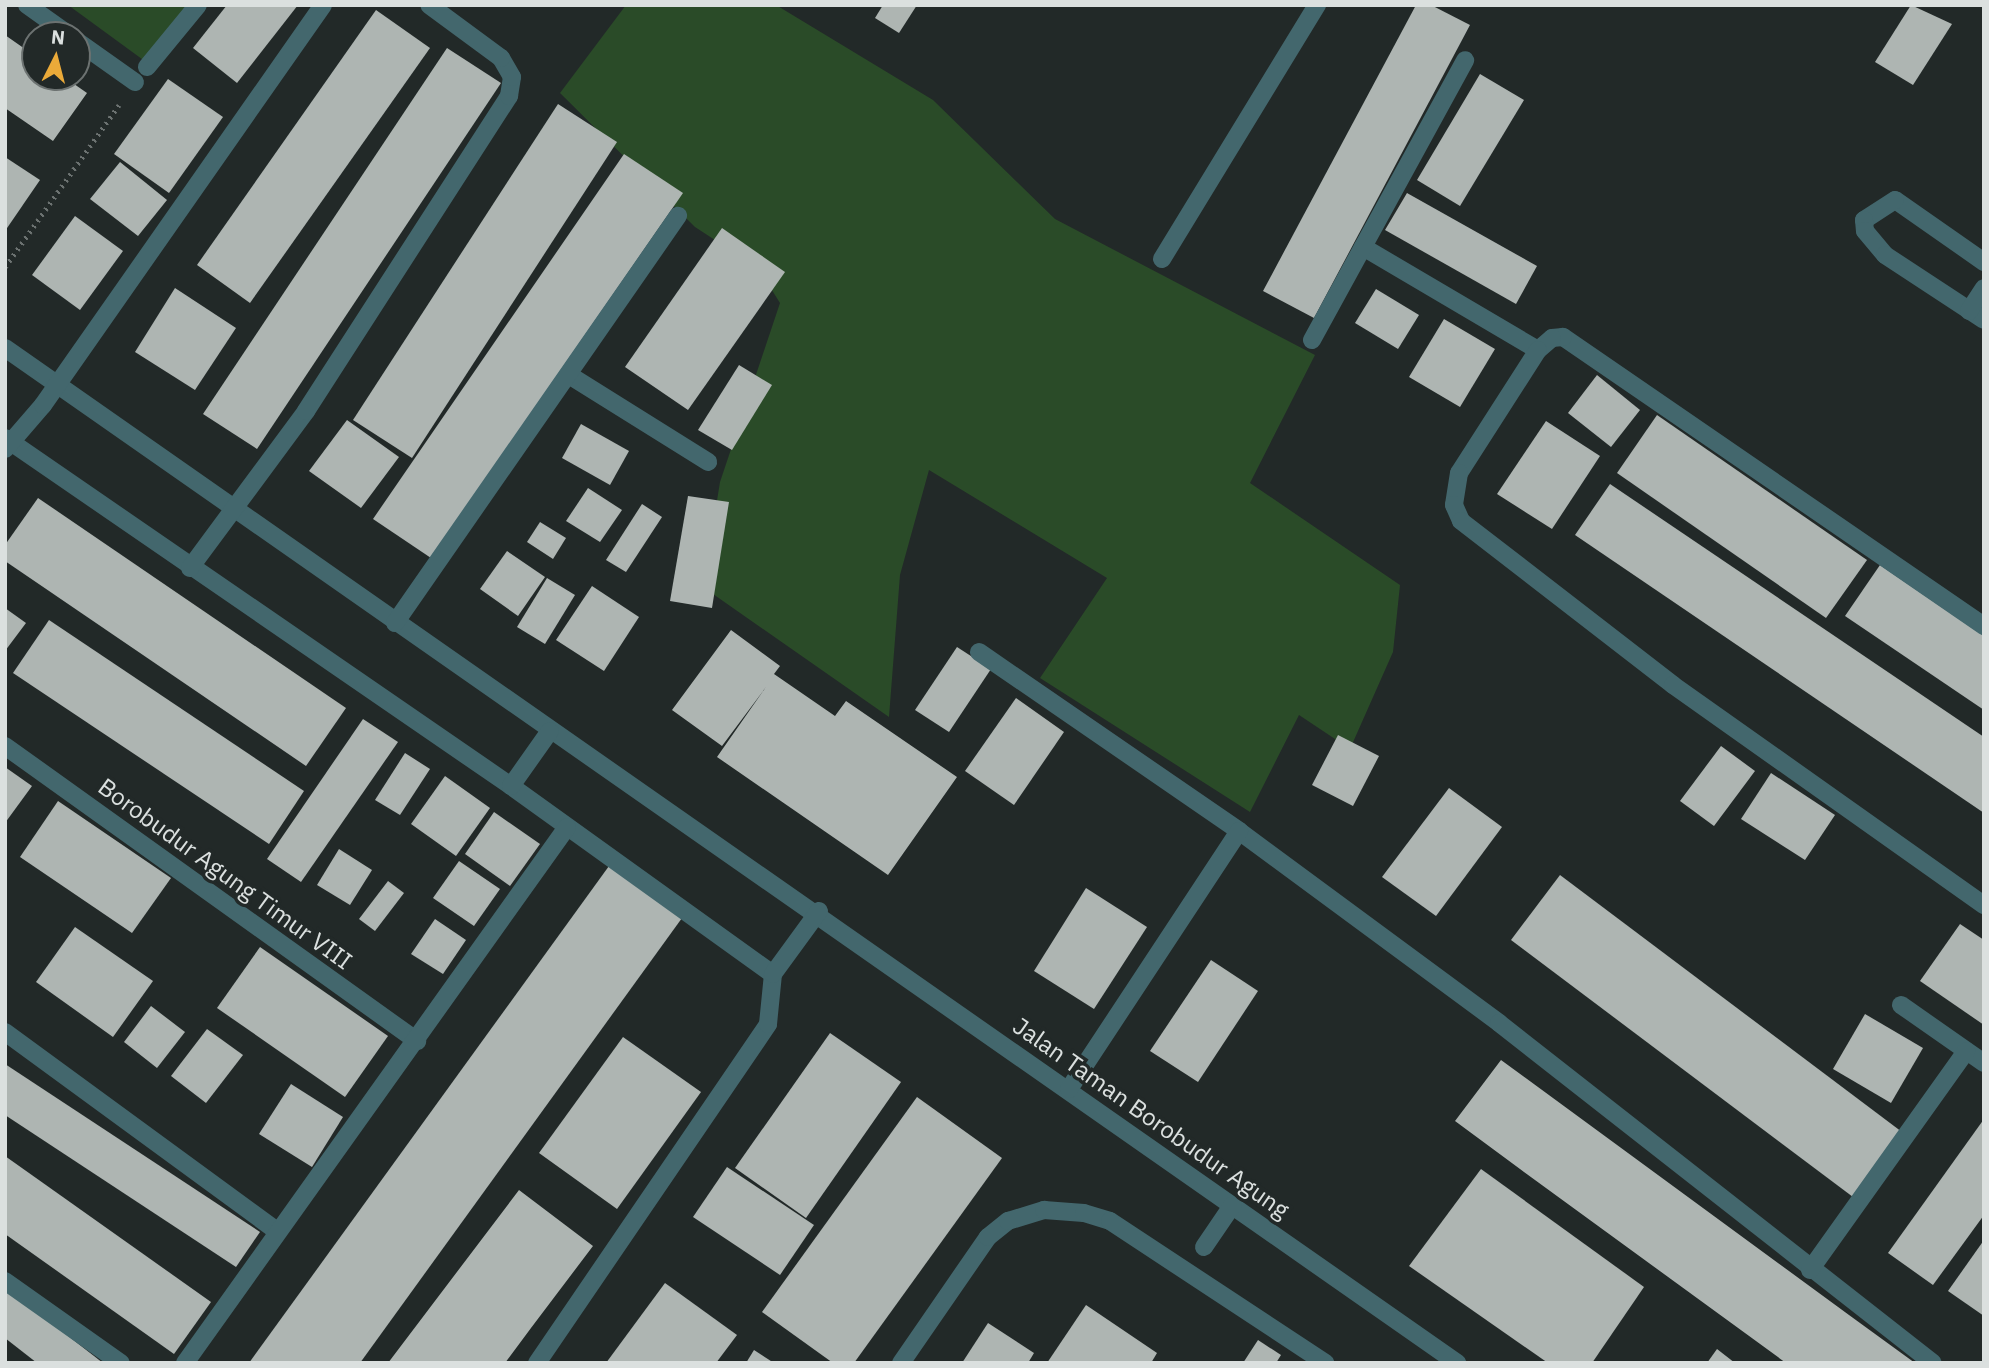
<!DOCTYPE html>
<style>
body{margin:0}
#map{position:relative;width:1989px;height:1368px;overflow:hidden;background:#222928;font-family:"IBM Plex Sans",sans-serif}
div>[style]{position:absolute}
.green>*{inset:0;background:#2a4b28}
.building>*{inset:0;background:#aeb5b2}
.path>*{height:4.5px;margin-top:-2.25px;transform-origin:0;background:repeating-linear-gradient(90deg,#6c7271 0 2px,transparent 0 7px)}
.minor>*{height:18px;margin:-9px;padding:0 9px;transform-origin:9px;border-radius:9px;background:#43676d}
span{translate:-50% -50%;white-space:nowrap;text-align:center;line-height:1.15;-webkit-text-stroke:7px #222928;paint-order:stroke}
.street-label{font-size:24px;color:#dbe0df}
.frame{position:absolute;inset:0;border:7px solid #dbe0df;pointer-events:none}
.north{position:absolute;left:21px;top:21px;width:70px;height:70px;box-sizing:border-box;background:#222928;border:2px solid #6c7271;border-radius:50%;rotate:6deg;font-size:19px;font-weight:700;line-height:28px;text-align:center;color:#dbe0df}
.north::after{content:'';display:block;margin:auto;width:24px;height:32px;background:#ebaa39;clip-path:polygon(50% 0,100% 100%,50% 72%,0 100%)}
</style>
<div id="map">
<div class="green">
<div style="clip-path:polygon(68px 5px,190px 5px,146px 62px)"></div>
<div style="clip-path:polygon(626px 5px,776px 5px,933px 100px,1055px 219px,1315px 355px,1250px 483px,1400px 585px,1393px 652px,1350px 749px,1299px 715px,1250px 812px,1040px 678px,1107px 578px,929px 470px,900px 575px,889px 717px,703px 587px,720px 482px,780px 303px,758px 268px,695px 227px,560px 93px)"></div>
</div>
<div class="building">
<div style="clip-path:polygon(227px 5px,298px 5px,237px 83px,193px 48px)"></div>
<div style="clip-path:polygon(883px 5px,917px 5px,899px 33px,875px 18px)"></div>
<div style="clip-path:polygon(1416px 5px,1431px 5px,1470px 25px,1314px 318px,1263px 291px)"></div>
<div style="clip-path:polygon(1911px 5px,1952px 24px,1913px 85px,1875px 62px)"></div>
<div style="clip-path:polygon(376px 10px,430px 48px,250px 303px,197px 265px)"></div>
<div style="clip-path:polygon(5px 35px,35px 56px,35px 77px,64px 77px,87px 93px,53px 141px,5px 108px)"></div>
<div style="clip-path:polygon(447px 48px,501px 83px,257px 449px,203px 414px)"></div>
<div style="clip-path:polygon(1480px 74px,1524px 100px,1460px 206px,1417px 180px)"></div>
<div style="clip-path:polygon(168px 79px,223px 117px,169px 193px,114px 154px)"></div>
<div style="clip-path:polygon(558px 104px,617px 142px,412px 458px,353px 420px)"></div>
<div style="clip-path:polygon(624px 154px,683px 193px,431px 558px,373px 519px)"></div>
<div style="clip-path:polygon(5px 157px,40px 180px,5px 231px)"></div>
<div style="clip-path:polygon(120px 162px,167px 200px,138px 236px,90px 199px)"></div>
<div style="clip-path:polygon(1407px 193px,1537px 266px,1516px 304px,1385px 230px)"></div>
<div style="clip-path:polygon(75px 216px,123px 251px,80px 310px,32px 275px)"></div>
<div style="clip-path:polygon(722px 228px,785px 272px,688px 410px,625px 367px)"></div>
<div style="clip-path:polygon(175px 288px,236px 328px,195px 390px,135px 352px)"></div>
<div style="clip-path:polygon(1376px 289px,1419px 315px,1398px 349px,1355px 323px)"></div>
<div style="clip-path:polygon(1444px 319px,1495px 349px,1460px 407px,1409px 377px)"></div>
<div style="clip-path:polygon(739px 365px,772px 385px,732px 450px,698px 430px)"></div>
<div style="clip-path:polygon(1597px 375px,1640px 410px,1611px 447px,1568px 413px)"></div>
<div style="clip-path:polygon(1657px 415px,1867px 560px,1826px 618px,1617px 473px)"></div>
<div style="clip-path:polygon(347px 420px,399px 457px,361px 508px,309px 471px)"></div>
<div style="clip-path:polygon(1546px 421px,1600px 456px,1552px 529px,1497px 494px)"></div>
<div style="clip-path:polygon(581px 424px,629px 451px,610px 485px,562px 458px)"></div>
<div style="clip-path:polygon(1610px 484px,1984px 737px,1984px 813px,1575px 535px)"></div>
<div style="clip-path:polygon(588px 488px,622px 510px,600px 542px,566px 521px)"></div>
<div style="clip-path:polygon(688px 496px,729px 502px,712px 608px,670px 601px)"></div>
<div style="clip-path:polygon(38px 498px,346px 708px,306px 766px,5px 561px,5px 545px)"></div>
<div style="clip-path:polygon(642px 504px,662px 517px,626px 572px,606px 560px)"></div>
<div style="clip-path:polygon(540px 522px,566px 538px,553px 559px,527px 542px)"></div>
<div style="clip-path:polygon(507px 551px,545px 577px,518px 616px,480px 589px)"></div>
<div style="clip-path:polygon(1880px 565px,1984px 636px,1984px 710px,1845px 616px)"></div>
<div style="clip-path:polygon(547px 578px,575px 595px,545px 644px,517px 627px)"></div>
<div style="clip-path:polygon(592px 586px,639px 617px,604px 671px,556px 640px)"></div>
<div style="clip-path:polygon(5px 608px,26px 623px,5px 651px)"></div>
<div style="clip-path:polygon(49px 620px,304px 791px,269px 844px,13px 673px)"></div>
<div style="clip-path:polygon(731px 630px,780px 666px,774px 674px,835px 716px,846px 701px,957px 777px,888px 875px,717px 757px,766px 687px,722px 746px,672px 710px)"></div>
<div style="clip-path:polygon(957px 647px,991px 669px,949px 732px,915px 710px)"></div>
<div style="clip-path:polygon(1016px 698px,1064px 732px,1014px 805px,965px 771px)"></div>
<div style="clip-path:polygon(363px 719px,398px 742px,301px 882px,267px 859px)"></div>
<div style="clip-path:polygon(1338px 735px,1379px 756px,1353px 806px,1312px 785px)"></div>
<div style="clip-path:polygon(1721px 746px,1755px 771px,1714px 826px,1680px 801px)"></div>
<div style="clip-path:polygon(405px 753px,430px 769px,400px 815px,375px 800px)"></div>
<div style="clip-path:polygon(5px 767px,32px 786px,5px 823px)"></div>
<div style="clip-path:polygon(1771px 773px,1835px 815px,1805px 860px,1741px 819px)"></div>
<div style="clip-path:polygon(445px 776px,490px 808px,456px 856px,411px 824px)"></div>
<div style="clip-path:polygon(1449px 788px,1502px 827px,1436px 916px,1382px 877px)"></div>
<div style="clip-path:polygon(58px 801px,171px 878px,132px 933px,20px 857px)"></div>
<div style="clip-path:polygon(494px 812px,540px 844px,510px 886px,465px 854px)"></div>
<div style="clip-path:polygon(339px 849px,372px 870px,350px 905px,317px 885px)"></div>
<div style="clip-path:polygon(459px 861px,500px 889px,474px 926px,433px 898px)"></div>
<div style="clip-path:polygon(609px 866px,682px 918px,360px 1363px,249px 1363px)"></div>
<div style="clip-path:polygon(1560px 875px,1902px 1132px,1853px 1197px,1511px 940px)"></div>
<div style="clip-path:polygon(388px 881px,404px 893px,375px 931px,359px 919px)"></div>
<div style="clip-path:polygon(1086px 888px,1147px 927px,1094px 1009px,1034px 971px)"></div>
<div style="clip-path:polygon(435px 919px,466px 940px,443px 974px,411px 954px)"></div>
<div style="clip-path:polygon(1960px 924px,1984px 940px,1984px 1025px,1920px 981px)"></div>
<div style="clip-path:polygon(75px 927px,153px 981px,113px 1037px,36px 982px)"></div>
<div style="clip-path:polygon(260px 947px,388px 1036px,345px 1097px,217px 1008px)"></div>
<div style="clip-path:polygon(1211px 960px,1258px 991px,1198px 1082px,1150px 1051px)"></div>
<div style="clip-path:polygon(151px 1006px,185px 1032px,157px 1068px,124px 1042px)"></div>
<div style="clip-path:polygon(1865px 1014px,1923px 1048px,1891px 1103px,1833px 1069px)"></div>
<div style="clip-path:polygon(207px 1029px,243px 1055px,206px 1103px,171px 1076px)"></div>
<div style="clip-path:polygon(830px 1033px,901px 1082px,806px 1218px,735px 1168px)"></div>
<div style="clip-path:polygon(623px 1037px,701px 1092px,617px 1209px,539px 1153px)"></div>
<div style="clip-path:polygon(1501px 1060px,1849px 1315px,1915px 1363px,1786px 1363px,1520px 1169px,1455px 1121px)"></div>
<div style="clip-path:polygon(5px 1064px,260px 1232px,236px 1267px,5px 1115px)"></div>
<div style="clip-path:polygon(291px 1084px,343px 1117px,312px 1167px,259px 1134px)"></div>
<div style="clip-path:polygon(917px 1097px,1002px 1158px,854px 1363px,833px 1363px,762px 1312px)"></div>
<div style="clip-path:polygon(1984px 1119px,1984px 1215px,1933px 1285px,1888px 1253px)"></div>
<div style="clip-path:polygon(5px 1156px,211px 1302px,174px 1354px,5px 1234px)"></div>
<div style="clip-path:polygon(727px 1167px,814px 1225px,780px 1275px,693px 1217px)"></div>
<div style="clip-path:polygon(1481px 1169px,1644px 1287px,1592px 1363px,1548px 1363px,1409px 1266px)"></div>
<div style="clip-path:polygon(519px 1190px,593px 1246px,531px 1328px,505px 1363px,388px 1363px)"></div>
<div style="clip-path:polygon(1984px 1240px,1984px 1316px,1948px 1291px)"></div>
<div style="clip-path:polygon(665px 1283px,737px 1335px,716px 1363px,606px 1363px)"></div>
<div style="clip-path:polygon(5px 1287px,103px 1363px,37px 1363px,5px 1338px)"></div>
<div style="clip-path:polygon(1086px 1305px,1157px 1353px,1151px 1363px,1047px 1363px)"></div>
<div style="clip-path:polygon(988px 1323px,1034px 1353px,1028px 1363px,962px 1363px)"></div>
<div style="clip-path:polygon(1258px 1340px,1281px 1355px,1276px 1363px,1243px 1363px)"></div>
<div style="clip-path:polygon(1717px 1349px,1735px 1363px,1707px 1363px)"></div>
<div style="clip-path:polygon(754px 1350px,774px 1363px,746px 1363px)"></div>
</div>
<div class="path">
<div style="left:5px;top:267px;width:198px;rotate:-54.9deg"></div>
</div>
<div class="minor">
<div style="left:27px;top:5px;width:52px;rotate:35.5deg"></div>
<div style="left:77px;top:41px;width:71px;rotate:35.3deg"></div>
<div style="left:147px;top:67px;width:80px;rotate:-50.6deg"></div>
<div style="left:1363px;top:247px;width:203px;rotate:30.5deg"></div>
<div style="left:1162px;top:259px;width:298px;rotate:-58.6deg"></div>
<div style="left:1984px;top:262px;width:108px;rotate:-145.1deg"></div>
<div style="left:1895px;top:200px;width:37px;rotate:147deg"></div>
<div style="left:1864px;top:220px;width:11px;rotate:85deg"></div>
<div style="left:1865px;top:231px;width:31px;rotate:50deg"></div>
<div style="left:1885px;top:255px;width:118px;rotate:33.3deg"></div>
<div style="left:1969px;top:311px;width:27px;rotate:-57deg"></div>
<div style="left:1312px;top:340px;width:319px;rotate:-61.3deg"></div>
<div style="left:5px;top:348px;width:1772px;rotate:34.95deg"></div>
<div style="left:569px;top:375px;width:164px;rotate:32deg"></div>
<div style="left:5px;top:438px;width:614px;rotate:34.52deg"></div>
<div style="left:511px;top:786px;width:322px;rotate:35.7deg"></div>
<div style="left:5px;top:449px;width:58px;rotate:-49.2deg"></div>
<div style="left:43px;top:405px;width:488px;rotate:-55deg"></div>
<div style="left:190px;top:568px;width:195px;rotate:-53.5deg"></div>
<div style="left:306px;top:411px;width:375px;rotate:-57.2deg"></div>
<div style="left:509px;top:96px;width:19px;rotate:-81deg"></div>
<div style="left:512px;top:77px;width:22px;rotate:-120deg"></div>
<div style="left:501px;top:58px;width:89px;rotate:-143.6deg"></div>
<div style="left:395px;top:623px;width:496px;rotate:-55.2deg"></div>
<div style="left:1984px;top:626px;width:511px;rotate:-145.53deg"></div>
<div style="left:1563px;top:337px;width:11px;rotate:175deg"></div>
<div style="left:1552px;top:338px;width:18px;rotate:139deg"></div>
<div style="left:1538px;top:350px;width:146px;rotate:122.7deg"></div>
<div style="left:1459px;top:473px;width:32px;rotate:99deg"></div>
<div style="left:1454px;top:505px;width:17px;rotate:66deg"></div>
<div style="left:1461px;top:521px;width:268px;rotate:37.7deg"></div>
<div style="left:1673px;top:685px;width:381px;rotate:35.3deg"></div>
<div style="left:979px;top:652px;width:316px;rotate:34.5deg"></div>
<div style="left:1239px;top:831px;width:323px;rotate:36.4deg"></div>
<div style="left:1499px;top:1023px;width:551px;rotate:38.08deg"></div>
<div style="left:5px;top:746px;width:507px;rotate:35.6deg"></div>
<div style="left:511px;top:786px;width:67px;rotate:-54.7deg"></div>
<div style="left:1901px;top:1005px;width:101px;rotate:34.9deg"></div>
<div style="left:5px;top:1032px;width:338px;rotate:36.2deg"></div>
<div style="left:1069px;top:1089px;width:309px;rotate:-56.6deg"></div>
<div style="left:1204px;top:1247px;width:50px;rotate:-55.7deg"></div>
<div style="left:1810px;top:1270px;width:269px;rotate:-54.5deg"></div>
<div style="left:5px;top:1281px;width:142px;rotate:35.3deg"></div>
<div style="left:185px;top:1363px;width:658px;rotate:-54.52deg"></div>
<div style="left:537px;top:1363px;width:410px;rotate:-55.7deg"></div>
<div style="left:768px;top:1024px;width:50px;rotate:-84.3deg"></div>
<div style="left:773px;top:974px;width:78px;rotate:-53.9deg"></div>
<div style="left:901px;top:1363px;width:153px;rotate:-55.4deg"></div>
<div style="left:988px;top:1237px;width:26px;rotate:-39deg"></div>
<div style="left:1008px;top:1221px;width:38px;rotate:-17deg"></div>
<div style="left:1044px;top:1210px;width:40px;rotate:4.3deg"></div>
<div style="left:1084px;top:1213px;width:27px;rotate:17deg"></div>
<div style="left:1110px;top:1221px;width:258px;rotate:33.4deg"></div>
</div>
<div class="street-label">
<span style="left:225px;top:874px;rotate:36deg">Borobudur Agung Timur VIII</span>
<span style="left:1151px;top:1118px;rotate:35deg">Jalan Taman Borobudur Agung</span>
</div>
<div class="frame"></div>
<div class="north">N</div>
</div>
